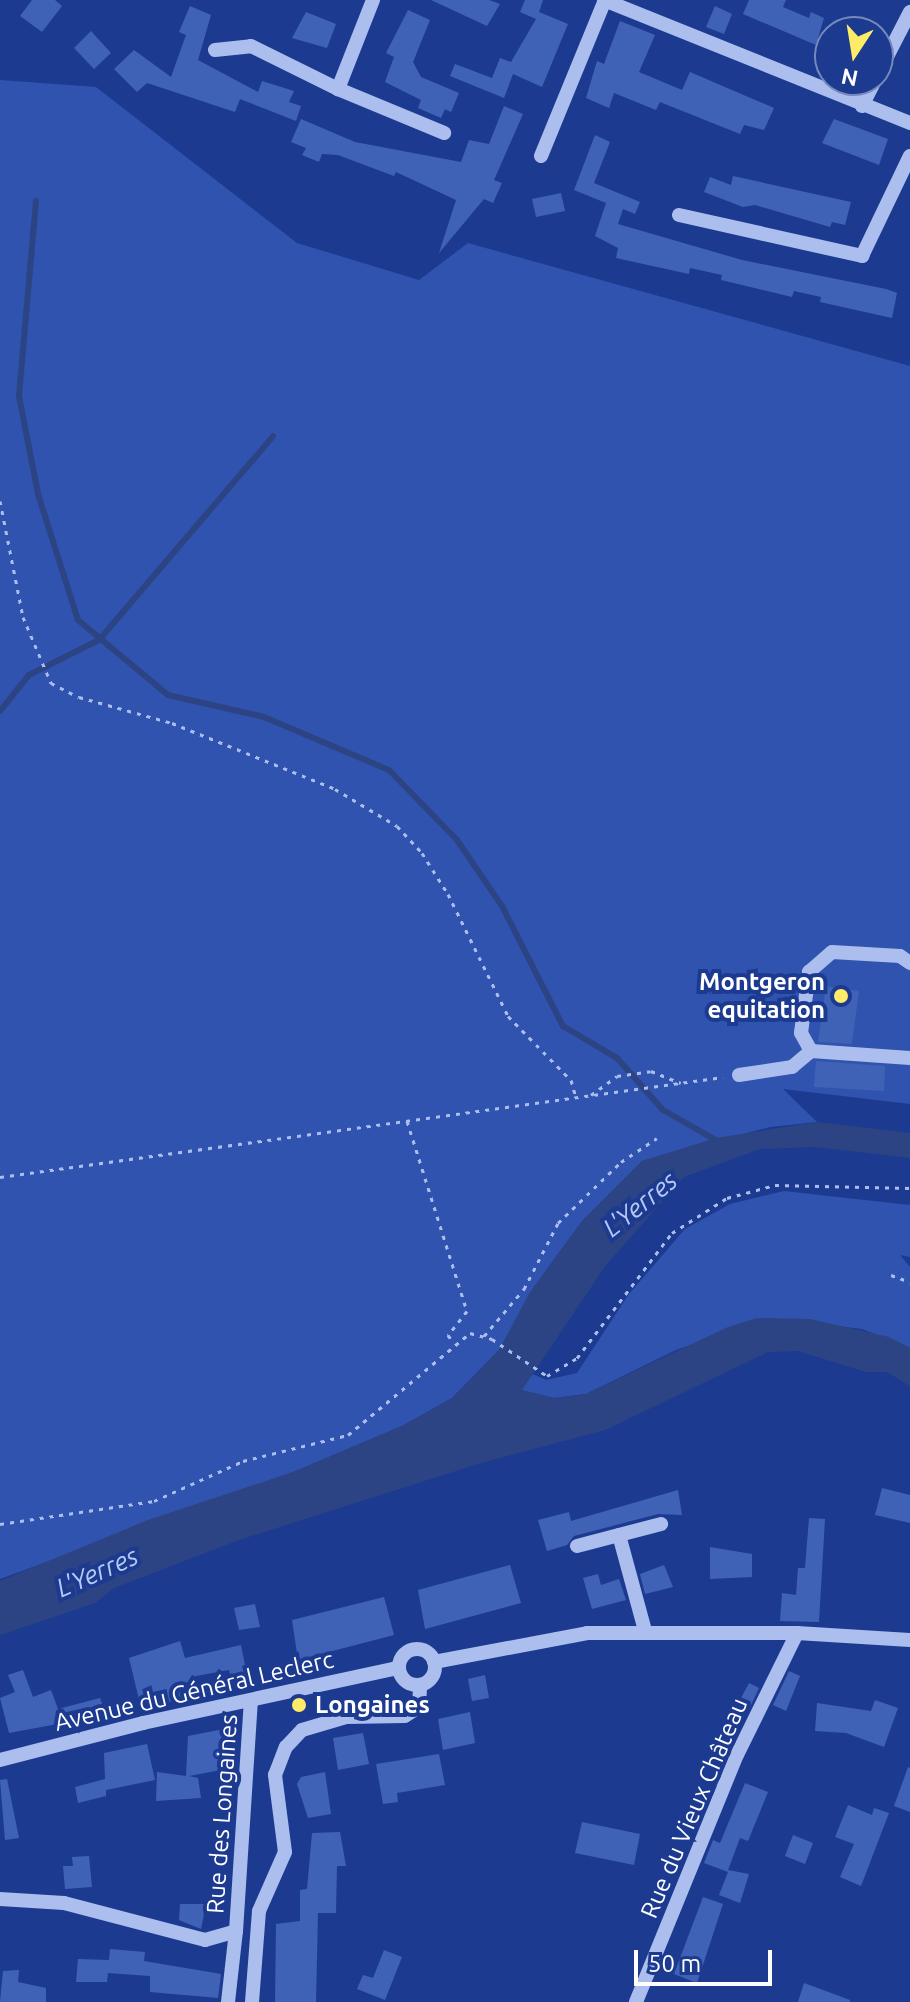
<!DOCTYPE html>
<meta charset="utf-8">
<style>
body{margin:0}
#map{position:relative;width:910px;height:2002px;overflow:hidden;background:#1c3b90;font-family:Ubuntu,sans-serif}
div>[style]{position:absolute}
.green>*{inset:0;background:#2f53ae}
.water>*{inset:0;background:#2d4484}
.stream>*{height:6px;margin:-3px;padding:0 3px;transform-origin:3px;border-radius:3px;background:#2d4484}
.building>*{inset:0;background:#4062b6}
.path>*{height:3px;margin-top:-1.5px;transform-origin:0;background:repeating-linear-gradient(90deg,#abbeee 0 4px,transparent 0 10px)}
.minor>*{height:14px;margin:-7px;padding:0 7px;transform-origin:7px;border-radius:7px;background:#abbeee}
.minor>.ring{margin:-7px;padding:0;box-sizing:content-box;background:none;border:14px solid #abbeee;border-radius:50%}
.dots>*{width:22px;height:22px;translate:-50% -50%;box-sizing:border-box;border:4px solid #1c3b90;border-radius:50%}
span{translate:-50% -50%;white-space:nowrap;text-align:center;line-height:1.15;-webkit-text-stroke:8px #1c3b90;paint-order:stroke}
.poi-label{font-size:24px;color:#fff;font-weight:700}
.right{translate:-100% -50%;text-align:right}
.left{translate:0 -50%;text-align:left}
.street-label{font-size:24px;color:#fff}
.water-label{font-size:26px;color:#b7c9f5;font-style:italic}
.north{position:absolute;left:814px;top:16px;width:80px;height:80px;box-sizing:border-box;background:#1c3b90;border:2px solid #7789bc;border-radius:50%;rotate:192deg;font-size:22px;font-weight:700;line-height:32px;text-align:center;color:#fff}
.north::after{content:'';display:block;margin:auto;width:28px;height:36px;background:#feec69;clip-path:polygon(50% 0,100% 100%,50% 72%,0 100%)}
.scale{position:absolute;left:634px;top:1950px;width:138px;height:36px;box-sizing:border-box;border:4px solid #fff;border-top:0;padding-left:10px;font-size:24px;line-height:28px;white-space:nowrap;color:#fff;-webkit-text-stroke:6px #1c3b90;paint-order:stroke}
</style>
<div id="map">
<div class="green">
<div style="clip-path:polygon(0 80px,96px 87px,297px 243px,419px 280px,468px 243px,910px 366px,910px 1104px,783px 1089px,817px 1122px,770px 1127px,642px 1161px,583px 1220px,544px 1273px,499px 1350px,452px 1398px,404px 1425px,296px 1471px,0 1579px)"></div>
<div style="clip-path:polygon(784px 1191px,910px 1205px,910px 1257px,900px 1255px,910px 1267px,910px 1348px,862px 1329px,769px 1318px,676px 1350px,586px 1394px,554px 1398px,521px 1390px,530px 1373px,546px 1380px,577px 1373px,629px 1294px,685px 1229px,730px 1204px)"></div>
</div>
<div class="water">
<div style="clip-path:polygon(817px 1122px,910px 1133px,910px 1158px,815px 1147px,760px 1149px,684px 1177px,606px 1265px,522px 1390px,554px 1398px,586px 1394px,728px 1327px,757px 1318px,810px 1319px,889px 1337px,910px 1348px,910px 1386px,887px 1372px,866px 1372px,798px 1351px,768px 1352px,605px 1430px,481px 1463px,239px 1540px,114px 1588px,95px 1603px,0 1635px,0 1581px,148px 1520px,296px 1471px,404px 1425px,452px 1398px,499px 1350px,530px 1292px,583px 1220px,642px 1161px,716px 1138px)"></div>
</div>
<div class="stream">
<div style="left:36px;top:201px;width:196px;rotate:95deg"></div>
<div style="left:19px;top:396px;width:100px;rotate:79deg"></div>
<div style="left:38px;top:494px;width:132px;rotate:72.4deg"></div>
<div style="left:78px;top:620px;width:117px;rotate:39.8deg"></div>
<div style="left:168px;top:695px;width:98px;rotate:12.9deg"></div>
<div style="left:264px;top:717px;width:136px;rotate:23deg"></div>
<div style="left:389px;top:770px;width:98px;rotate:45.8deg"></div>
<div style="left:457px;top:840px;width:80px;rotate:55.7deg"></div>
<div style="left:502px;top:906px;width:135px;rotate:63.1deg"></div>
<div style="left:563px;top:1026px;width:63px;rotate:30.7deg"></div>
<div style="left:617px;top:1058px;width:69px;rotate:48.5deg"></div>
<div style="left:663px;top:1110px;width:64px;rotate:29.7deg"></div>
<div style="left:0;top:711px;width:46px;rotate:-51.1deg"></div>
<div style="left:29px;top:675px;width:78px;rotate:-26.6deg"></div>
<div style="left:99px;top:640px;width:268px;rotate:-49.5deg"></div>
</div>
<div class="building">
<div style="clip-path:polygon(32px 0,55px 0,62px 6px,42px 32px,20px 16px)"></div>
<div style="clip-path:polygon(431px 0,489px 0,500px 4px,487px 26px)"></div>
<div style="clip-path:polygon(525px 0,543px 0,539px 12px,568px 24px,542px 87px,513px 74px,504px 98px,450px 76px,455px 64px,492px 78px,500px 58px,511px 62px,536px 19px,520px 12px)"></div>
<div style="clip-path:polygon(749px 0,786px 0,783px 7px,809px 18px,811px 12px,824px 18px,816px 45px,743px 14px)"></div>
<div style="clip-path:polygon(190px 6px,211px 15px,198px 60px,258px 92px,262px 81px,294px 91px,289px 102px,301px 106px,296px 121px,240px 99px,235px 112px,147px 83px,137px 92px,114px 69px,134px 50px,171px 77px,186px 35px,179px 32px)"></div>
<div style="clip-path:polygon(715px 6px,732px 14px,724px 34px,706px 27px)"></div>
<div style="clip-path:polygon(408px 10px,430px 20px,413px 62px,421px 77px,459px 93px,451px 112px,445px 109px,441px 118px,418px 108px,421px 100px,385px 82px,394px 57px,386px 53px)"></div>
<div style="clip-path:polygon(306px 12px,336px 24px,327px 48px,292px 38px)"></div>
<div style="clip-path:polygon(620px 21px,655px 35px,639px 72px,682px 90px,690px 72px,774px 108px,764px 130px,744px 125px,740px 134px,660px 102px,656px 110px,614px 93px,609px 108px,586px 98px,597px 61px,604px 64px)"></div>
<div style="clip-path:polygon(91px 31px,111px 53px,94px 69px,74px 48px)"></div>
<div style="clip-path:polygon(504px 106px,523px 114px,494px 180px,502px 183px,493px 203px,484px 199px,439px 253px,456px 200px,396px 172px,394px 176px,338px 155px,322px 154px,319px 162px,302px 155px,306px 148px,291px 142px,301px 119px,355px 142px,461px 162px,469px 140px,489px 144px)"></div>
<div style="clip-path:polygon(834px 119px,888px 139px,879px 165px,822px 143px)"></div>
<div style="clip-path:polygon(595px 135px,610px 142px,594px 183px,640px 202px,635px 214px,623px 209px,618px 224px,742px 260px,886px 289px,897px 293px,892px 318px,820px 302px,821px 297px,794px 291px,792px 297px,721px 280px,722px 275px,690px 268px,689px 274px,616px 258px,618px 248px,595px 236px,606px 203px,574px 190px)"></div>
<div style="clip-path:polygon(733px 176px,851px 202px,845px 225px,832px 222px,830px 227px,755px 205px,743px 207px,704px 192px,710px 177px,731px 185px)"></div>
<div style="clip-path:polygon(561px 193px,565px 211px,536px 217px,532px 199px)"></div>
<div style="clip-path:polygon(826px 986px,859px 991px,852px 1044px,818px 1042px)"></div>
<div style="clip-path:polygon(816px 1061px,885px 1066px,884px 1091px,814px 1087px)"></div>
<div style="clip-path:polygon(882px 1488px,910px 1495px,910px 1523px,875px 1515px)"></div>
<div style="clip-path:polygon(678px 1490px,682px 1515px,658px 1514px,574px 1536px,567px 1545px,547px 1551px,538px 1520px,569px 1512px,571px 1521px)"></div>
<div style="clip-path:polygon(809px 1518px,825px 1519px,819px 1622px,780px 1621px,782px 1593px,796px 1595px,798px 1568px,805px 1568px)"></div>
<div style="clip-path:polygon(710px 1547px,752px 1554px,752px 1577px,710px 1579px)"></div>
<div style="clip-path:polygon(510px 1565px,521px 1603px,425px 1629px,418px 1590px)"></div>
<div style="clip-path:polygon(664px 1565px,673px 1587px,645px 1594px,640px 1574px)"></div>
<div style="clip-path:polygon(598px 1574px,601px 1585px,619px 1579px,626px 1600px,592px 1609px,583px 1578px)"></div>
<div style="clip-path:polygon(384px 1597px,394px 1635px,298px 1660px,292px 1620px)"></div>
<div style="clip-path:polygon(255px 1604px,260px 1627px,239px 1630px,234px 1608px)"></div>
<div style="clip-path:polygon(180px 1641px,185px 1658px,241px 1645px,249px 1685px,233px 1689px,229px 1670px,191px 1677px,197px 1696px,141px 1708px,129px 1658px)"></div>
<div style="clip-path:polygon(23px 1670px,33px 1697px,51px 1690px,58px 1709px,100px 1698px,106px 1715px,9px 1733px,0 1698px,15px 1692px,8px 1675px)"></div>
<div style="clip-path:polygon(789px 1671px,800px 1676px,786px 1711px,773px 1705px)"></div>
<div style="clip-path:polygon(485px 1675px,489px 1698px,472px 1701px,468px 1679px)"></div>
<div style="clip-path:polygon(749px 1683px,759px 1688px,751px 1705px,740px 1700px)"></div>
<div style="clip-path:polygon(875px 1700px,898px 1708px,884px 1747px,846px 1733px,815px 1731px,817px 1703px,871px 1711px)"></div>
<div style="clip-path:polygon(470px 1712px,475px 1743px,443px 1750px,438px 1719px)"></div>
<div style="clip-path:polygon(726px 1724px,738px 1730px,720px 1769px,708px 1762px)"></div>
<div style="clip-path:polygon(239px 1726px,237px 1767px,189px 1776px,198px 1778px,201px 1798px,156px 1801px,157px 1772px,186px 1776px,188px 1736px)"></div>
<div style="clip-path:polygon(363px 1733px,369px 1764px,338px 1770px,333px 1738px)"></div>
<div style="clip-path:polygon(147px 1744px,155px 1780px,106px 1790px,106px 1796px,78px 1803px,75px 1787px,105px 1779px,104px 1753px)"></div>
<div style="clip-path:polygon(439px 1754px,445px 1785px,397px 1793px,398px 1802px,383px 1804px,376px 1764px)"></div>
<div style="clip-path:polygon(908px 1767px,910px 1768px,910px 1812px,894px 1806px)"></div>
<div style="clip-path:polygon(325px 1772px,331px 1814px,308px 1818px,297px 1784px,301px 1777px)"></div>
<div style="clip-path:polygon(7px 1779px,19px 1838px,5px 1840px,0 1780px)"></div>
<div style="clip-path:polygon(745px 1783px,768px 1792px,748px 1841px,740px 1838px,728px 1870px,749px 1874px,740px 1903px,719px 1895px,728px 1872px,704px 1863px,713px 1840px,720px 1843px)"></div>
<div style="clip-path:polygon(848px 1805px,872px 1815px,874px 1808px,889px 1813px,861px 1886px,840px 1877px,854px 1844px,835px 1837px)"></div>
<div style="clip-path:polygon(582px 1822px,640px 1834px,634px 1865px,575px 1853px)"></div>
<div style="clip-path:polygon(340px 1832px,346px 1866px,337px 1866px,336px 1913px,318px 1913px,316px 2002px,275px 2002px,276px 1924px,300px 1921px,300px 1890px,307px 1889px,312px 1833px)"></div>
<div style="clip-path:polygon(793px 1835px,813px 1843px,805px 1864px,785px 1856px)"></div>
<div style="clip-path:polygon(89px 1856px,92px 1887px,65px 1889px,63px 1866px,73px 1866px,72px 1857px)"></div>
<div style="clip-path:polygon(703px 1897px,723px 1904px,697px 1983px,674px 1974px)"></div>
<div style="clip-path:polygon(180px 1904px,206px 1904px,201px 1929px,179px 1920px)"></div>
<div style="clip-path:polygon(110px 1949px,145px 1952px,144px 1961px,221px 1974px,218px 1998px,150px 1992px,150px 1976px,108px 1973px,107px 1982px,76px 1982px,78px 1959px,109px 1960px)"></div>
<div style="clip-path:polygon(384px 1950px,402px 1957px,385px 2000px,357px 1989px,363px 1975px,373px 1978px)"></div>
<div style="clip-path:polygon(19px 1970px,18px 1982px,46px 1988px,46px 2002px,0 2002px,3px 1971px)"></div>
<div style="clip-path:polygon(804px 1983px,850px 2000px,850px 2002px,798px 2002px)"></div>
</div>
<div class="path">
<div style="left:0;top:501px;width:118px;rotate:78.8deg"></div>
<div style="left:23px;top:617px;width:72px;rotate:67deg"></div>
<div style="left:51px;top:683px;width:31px;rotate:27deg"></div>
<div style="left:79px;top:697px;width:97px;rotate:15.6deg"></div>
<div style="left:172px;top:723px;width:176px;rotate:22deg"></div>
<div style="left:335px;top:789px;width:72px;rotate:30.8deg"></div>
<div style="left:397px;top:826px;width:37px;rotate:47deg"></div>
<div style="left:422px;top:853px;width:49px;rotate:57.6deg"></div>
<div style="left:448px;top:894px;width:136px;rotate:63.8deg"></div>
<div style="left:508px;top:1016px;width:90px;rotate:45.5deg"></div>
<div style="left:571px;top:1080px;width:19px;rotate:74deg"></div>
<div style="left:591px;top:1095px;width:32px;rotate:-36deg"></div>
<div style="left:617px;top:1076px;width:34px;rotate:-8deg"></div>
<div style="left:651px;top:1071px;width:32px;rotate:22deg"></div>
<div style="left:407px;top:1121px;width:199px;rotate:72.5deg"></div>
<div style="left:467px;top:1311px;width:31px;rotate:128deg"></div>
<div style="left:448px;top:1335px;width:9px;rotate:54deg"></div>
<div style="left:0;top:1177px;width:730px;rotate:-7.87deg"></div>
<div style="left:891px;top:1275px;width:20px;rotate:20deg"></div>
<div style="left:484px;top:1336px;width:62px;rotate:-49.6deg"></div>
<div style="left:524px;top:1289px;width:74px;rotate:-62.7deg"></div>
<div style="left:558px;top:1223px;width:88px;rotate:-44.1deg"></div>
<div style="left:621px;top:1162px;width:43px;rotate:-33.7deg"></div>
<div style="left:0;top:1524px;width:156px;rotate:-8.5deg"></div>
<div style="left:154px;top:1501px;width:98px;rotate:-24.2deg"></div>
<div style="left:243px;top:1461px;width:108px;rotate:-13.9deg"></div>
<div style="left:348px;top:1435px;width:159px;rotate:-39.9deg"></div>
<div style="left:470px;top:1333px;width:23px;rotate:15deg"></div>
<div style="left:492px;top:1339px;width:66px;rotate:33.9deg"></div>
<div style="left:547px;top:1376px;width:35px;rotate:-31deg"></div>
<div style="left:577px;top:1358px;width:157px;rotate:-52.8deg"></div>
<div style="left:672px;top:1233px;width:65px;rotate:-32.5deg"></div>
<div style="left:727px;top:1198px;width:50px;rotate:-15.2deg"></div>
<div style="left:775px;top:1185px;width:135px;rotate:1.3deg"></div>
</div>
<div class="minor">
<div style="left:373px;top:0;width:96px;rotate:111.5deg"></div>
<div style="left:338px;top:89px;width:115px;rotate:22.5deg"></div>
<div style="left:604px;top:0;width:330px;rotate:21.9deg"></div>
<div style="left:215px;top:50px;width:36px;rotate:-6deg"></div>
<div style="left:251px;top:46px;width:97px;rotate:26.3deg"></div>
<div style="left:878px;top:74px;width:70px;rotate:-62.7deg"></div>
<div style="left:862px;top:106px;width:29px;rotate:-63deg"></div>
<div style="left:541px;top:156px;width:169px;rotate:-67.7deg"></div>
<div style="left:679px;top:215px;width:188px;rotate:12.6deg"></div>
<div style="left:862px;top:256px;width:111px;rotate:-64.4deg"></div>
<div style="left:811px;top:1051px;width:21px;rotate:-119deg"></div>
<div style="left:801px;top:1033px;width:62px;rotate:-82.5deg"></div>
<div style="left:809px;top:972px;width:30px;rotate:-41deg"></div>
<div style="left:832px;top:952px;width:68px;rotate:3.4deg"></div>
<div style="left:900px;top:956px;width:12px;rotate:35deg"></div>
<div style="left:739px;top:1075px;width:54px;rotate:-8.6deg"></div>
<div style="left:792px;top:1067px;width:25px;rotate:-40deg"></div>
<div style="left:811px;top:1051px;width:99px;rotate:4deg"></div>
<div style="left:619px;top:1535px;width:99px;rotate:74.8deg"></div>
<div style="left:577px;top:1546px;width:87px;rotate:-14.7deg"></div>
<div class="ring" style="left:399px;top:1649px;width:22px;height:22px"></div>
<div style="left:434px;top:1662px;width:156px;rotate:-10.7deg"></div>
<div style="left:587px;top:1633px;width:210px"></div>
<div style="left:797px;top:1633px;width:113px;rotate:3.5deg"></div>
<div style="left:0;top:1760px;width:148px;rotate:-14.5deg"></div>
<div style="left:143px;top:1723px;width:261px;rotate:-12.2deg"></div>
<div style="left:0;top:1899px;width:64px;rotate:3.6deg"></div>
<div style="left:64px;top:1903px;width:146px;rotate:14.7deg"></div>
<div style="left:205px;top:1940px;width:32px;rotate:-16deg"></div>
<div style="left:236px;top:1931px;width:231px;rotate:-86.3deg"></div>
<div style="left:228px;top:2002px;width:71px;rotate:-83.6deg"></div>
<div style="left:252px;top:2002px;width:91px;rotate:-85.6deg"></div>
<div style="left:259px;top:1911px;width:64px;rotate:-66.2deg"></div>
<div style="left:285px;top:1852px;width:78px;rotate:-97.4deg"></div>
<div style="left:275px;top:1775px;width:30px;rotate:-69deg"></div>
<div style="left:286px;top:1747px;width:23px;rotate:-47deg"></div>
<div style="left:302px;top:1730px;width:46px;rotate:-16.5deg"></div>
<div style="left:346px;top:1717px;width:59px;rotate:-1deg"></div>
<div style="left:405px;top:1716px;width:17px;rotate:-33deg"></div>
<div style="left:419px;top:1707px;width:22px;rotate:-87deg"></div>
<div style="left:636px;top:2002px;width:267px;rotate:-67.8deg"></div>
<div style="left:737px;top:1755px;width:136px;rotate:-63.8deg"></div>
</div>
<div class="dots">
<div style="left:841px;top:996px;background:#feec69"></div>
<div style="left:299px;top:1705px;background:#feec69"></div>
</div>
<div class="poi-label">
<span class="right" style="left:825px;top:996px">Montgeron<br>equitation</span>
<span class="left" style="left:315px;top:1705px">Longaines</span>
</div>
<div class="street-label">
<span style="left:194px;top:1691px;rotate:-13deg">Avenue du Général Leclerc</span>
<span style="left:694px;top:1808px;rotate:-67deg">Rue du Vieux Château</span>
<span style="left:222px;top:1814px;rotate:-86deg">Rue des Longaines</span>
</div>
<div class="water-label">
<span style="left:640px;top:1204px;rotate:-39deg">L'Yerres</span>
<span style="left:97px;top:1572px;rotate:-24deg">L'Yerres</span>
</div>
<div class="north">N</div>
<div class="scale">50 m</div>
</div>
